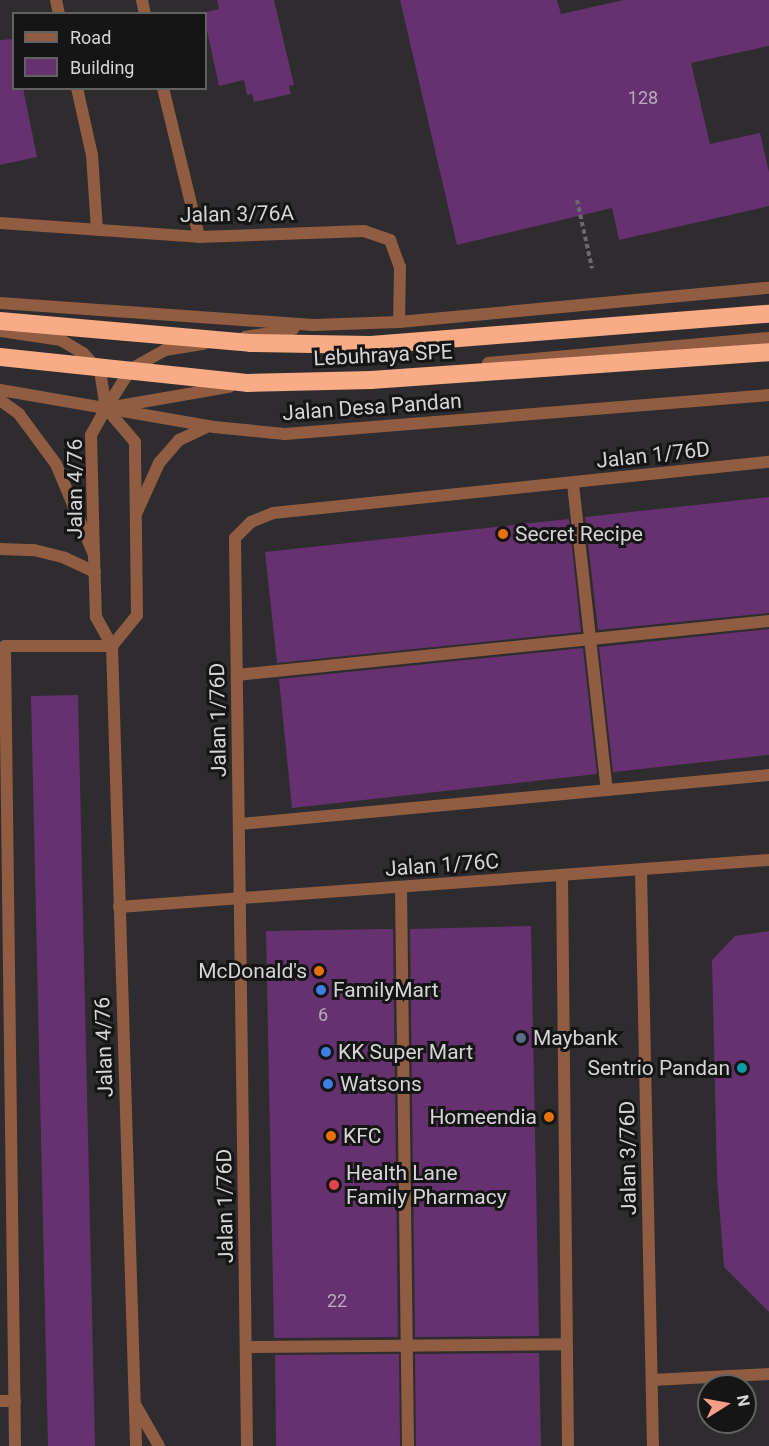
<!DOCTYPE html>
<style>
body{margin:0}
#map{position:relative;width:769px;height:1446px;overflow:hidden;background:#2e2c2e;font-family:Roboto,sans-serif}
div>[style]{position:absolute}
.building>*{inset:0;background:#66316f}
.path>*{height:4px;margin-top:-2px;transform-origin:0;background:repeating-linear-gradient(90deg,#6b696b 0 4.5px,transparent 0 7.5px)}
.service>*{height:12px;margin:-6px;padding:0 6px;transform-origin:6px;border-radius:6px;background:#905c42}
.minor>*{height:12px;margin:-6px;padding:0 6px;transform-origin:6px;border-radius:6px;background:#905c42}
.tertiary>*{height:12px;margin:-6px;padding:0 6px;transform-origin:6px;border-radius:6px;background:#905c42}
.motorway-bridge>*{height:18px;margin:-9px;padding:0 9px;transform-origin:9px;border-radius:9px;background:#f8ab84}
.dots>*{width:16px;height:16px;translate:-50% -50%;box-sizing:border-box;border:3px solid #151516;border-radius:50%}
span{translate:-50% -50%;white-space:nowrap;text-align:center;line-height:1.15;-webkit-text-stroke:6px #151516;paint-order:stroke}
.number-label{font-size:18px;color:#baacbc}
.number-label span{-webkit-text-stroke-width:0}
.street-label{font-size:21px;color:#d6d5d6}
.poi-label{font-size:21px;color:#d6d5d6}
.left{translate:0 -50%;text-align:left}
.right{translate:-100% -50%;text-align:right}
.legend{position:absolute;left:12px;top:12px;width:195px;height:78px;box-sizing:border-box;background:#151516;border:2px solid #626263;margin:0;padding:8px 10px;list-style:none;font-size:18px;color:#d6d5d6}
.legend li{display:flex;align-items:center;gap:12px;height:30px}
.legend b{width:30px;border:2px solid #626263}
.north{position:absolute;left:697px;top:1374px;width:60px;height:60px;box-sizing:border-box;background:#151516;border:2px solid #626263;border-radius:50%;rotate:79deg;font-size:16px;font-weight:700;line-height:24px;text-align:center;color:#d6d5d6}
.north::after{content:'';display:block;margin:auto;width:21px;height:27px;background:#f49e8a;clip-path:polygon(50% 0,100% 100%,50% 72%,0 100%)}
</style>
<div id="map">
<div class="building">
<div style="clip-path:polygon(217px 0,274px 0,294px 85px,289px 86px,291px 94px,254px 102px,252px 94px,247px 95px,244px 80px,219px 86px,206px 26px,206px 12px,219px 9px)"></div>
<div style="clip-path:polygon(400px 0,557px 0,561px 14px,624px 0,769px 0,769px 46px,691px 63px,710px 144px,760px 133px,769px 172px,769px 206px,619px 240px,612px 208px,457px 245px)"></div>
<div style="clip-path:polygon(13px 39px,14px 88px,23px 88px,37px 157px,0 165px,0 40px)"></div>
<div style="clip-path:polygon(769px 497px,769px 613px,598px 630px,585px 517px)"></div>
<div style="clip-path:polygon(569px 519px,581px 632px,277px 663px,265px 552px)"></div>
<div style="clip-path:polygon(769px 629px,769px 755px,613px 772px,599px 647px)"></div>
<div style="clip-path:polygon(583px 648px,597px 774px,292px 808px,279px 679px)"></div>
<div style="clip-path:polygon(78px 695px,95px 1446px,48px 1446px,31px 696px)"></div>
<div style="clip-path:polygon(531px 926px,539px 1336px,415px 1337px,410px 929px)"></div>
<div style="clip-path:polygon(384px 929px,393px 929px,398px 1337px,274px 1338px,266px 931px)"></div>
<div style="clip-path:polygon(769px 931px,769px 1312px,724px 1267px,717px 1177px,712px 960px,735px 936px)"></div>
<div style="clip-path:polygon(539px 1353px,541px 1446px,416px 1446px,415px 1354px)"></div>
<div style="clip-path:polygon(399px 1354px,400px 1446px,276px 1446px,275px 1355px)"></div>
</div>
<div class="path">
<div style="left:577px;top:200px;width:70px;rotate:77.6deg"></div>
</div>
<div class="service">
<div style="left:573px;top:484px;width:308px;rotate:83.7deg"></div>
<div style="left:0;top:549px;width:34px;rotate:2deg"></div>
<div style="left:34px;top:550px;width:32px;rotate:14deg"></div>
<div style="left:65px;top:558px;width:33px;rotate:25deg"></div>
<div style="left:237px;top:675px;width:535px;rotate:-5.8deg"></div>
<div style="left:401px;top:888px;width:558px;rotate:89.28deg"></div>
<div style="left:246px;top:1347px;width:321px;rotate:-0.5deg"></div>
<div style="left:0;top:1401px;width:15px"></div>
<div style="left:136px;top:1406px;width:46px;rotate:60.1deg"></div>
<div style="left:15px;top:1446px;width:800px;rotate:-90.72deg"></div>
<div style="left:5px;top:646px;width:107px"></div>
</div>
<div class="minor">
<div style="left:56px;top:0;width:14px;rotate:78deg"></div>
<div style="left:142px;top:0;width:14px;rotate:78deg"></div>
<div style="left:77px;top:88px;width:69px;rotate:77.4deg"></div>
<div style="left:92px;top:155px;width:75px;rotate:86.2deg"></div>
<div style="left:163px;top:88px;width:153px;rotate:76.4deg"></div>
<div style="left:0;top:223px;width:199px;rotate:4deg"></div>
<div style="left:199px;top:237px;width:165px;rotate:-2.1deg"></div>
<div style="left:364px;top:231px;width:28px;rotate:19deg"></div>
<div style="left:390px;top:240px;width:29px;rotate:70deg"></div>
<div style="left:400px;top:267px;width:55px;rotate:91deg"></div>
<div style="left:112px;top:646px;width:40px;rotate:-51deg"></div>
<div style="left:137px;top:615px;width:173px;rotate:-90.7deg"></div>
<div style="left:135px;top:442px;width:45px;rotate:-130.5deg"></div>
<div style="left:106px;top:408px;width:31px;rotate:119deg"></div>
<div style="left:91px;top:435px;width:120px;rotate:88.6deg"></div>
<div style="left:94px;top:555px;width:62px;rotate:88.2deg"></div>
<div style="left:96px;top:617px;width:33px;rotate:61deg"></div>
<div style="left:112px;top:646px;width:800px;rotate:88.28deg"></div>
<div style="left:240px;top:824px;width:531px;rotate:-5.29deg"></div>
<div style="left:641px;top:870px;width:576px;rotate:88.81deg"></div>
<div style="left:562px;top:876px;width:570px;rotate:89.4deg"></div>
<div style="left:119px;top:907px;width:652px;rotate:-4.14deg"></div>
<div style="left:652px;top:1380px;width:117px;rotate:-2.9deg"></div>
<div style="left:247px;top:1446px;width:908px;rotate:-90.76deg"></div>
<div style="left:235px;top:538px;width:23px;rotate:-45deg"></div>
<div style="left:251px;top:522px;width:24px;rotate:-22deg"></div>
<div style="left:273px;top:513px;width:499px;rotate:-5.9deg"></div>
</div>
<div class="tertiary">
<div style="left:0;top:303px;width:314px;rotate:4deg"></div>
<div style="left:313px;top:325px;width:86px;rotate:-2deg"></div>
<div style="left:399px;top:322px;width:372px;rotate:-5.3deg"></div>
<div style="left:0;top:331px;width:62px;rotate:8.4deg"></div>
<div style="left:61px;top:340px;width:26px;rotate:31deg"></div>
<div style="left:83px;top:353px;width:25px;rotate:47deg"></div>
<div style="left:100px;top:371px;width:37px;rotate:81deg"></div>
<div style="left:245px;top:337px;width:49px;rotate:-9.5deg"></div>
<div style="left:488px;top:363px;width:282px;rotate:-5.1deg"></div>
<div style="left:0;top:390px;width:217px;rotate:9.8deg"></div>
<div style="left:214px;top:427px;width:71px;rotate:5.6deg"></div>
<div style="left:285px;top:434px;width:486px;rotate:-4.6deg"></div>
<div style="left:0;top:400px;width:24px;rotate:36deg"></div>
<div style="left:19px;top:414px;width:62px;rotate:53.5deg"></div>
<div style="left:56px;top:464px;width:99px;rotate:67.3deg"></div>
<div style="left:113px;top:407px;width:118px;rotate:-9.8deg"></div>
<div style="left:106px;top:408px;width:46px;rotate:-57.3deg"></div>
<div style="left:131px;top:369px;width:39px;rotate:-29deg"></div>
<div style="left:165px;top:350px;width:39px;rotate:-9deg"></div>
<div style="left:136px;top:514px;width:56px;rotate:-65.7deg"></div>
<div style="left:159px;top:463px;width:30px;rotate:-49deg"></div>
<div style="left:179px;top:440px;width:31px;rotate:-25deg"></div>
</div>
<div class="motorway-bridge">
<div style="left:0;top:321px;width:251px;rotate:5deg"></div>
<div style="left:250px;top:343px;width:121px;rotate:0.9deg"></div>
<div style="left:371px;top:345px;width:399px;rotate:-4.5deg"></div>
<div style="left:0;top:357px;width:248px;rotate:6deg"></div>
<div style="left:247px;top:383px;width:124px;rotate:-1.4deg"></div>
<div style="left:371px;top:380px;width:399px;rotate:-4deg"></div>
</div>
<div class="dots">
<div style="left:503px;top:534px;background:#e8710a"></div>
<div style="left:319px;top:971px;background:#e8710a"></div>
<div style="left:321px;top:990px;background:#3f7fe0"></div>
<div style="left:521px;top:1038px;background:#5c6f8a"></div>
<div style="left:326px;top:1052px;background:#3f7fe0"></div>
<div style="left:742px;top:1068px;background:#0f9aa8"></div>
<div style="left:328px;top:1084px;background:#3f7fe0"></div>
<div style="left:549px;top:1117px;background:#e8710a"></div>
<div style="left:331px;top:1136px;background:#e8710a"></div>
<div style="left:334px;top:1185px;background:#e0444e"></div>
</div>
<div class="number-label">
<span style="left:643px;top:98px">128</span>
<span style="left:323px;top:1015px">6</span>
<span style="left:337px;top:1301px">22</span>
</div>
<div class="street-label">
<span style="left:237px;top:214px;rotate:-1deg">Jalan 3/76A</span>
<span style="left:383px;top:355px;rotate:-3deg">Lebuhraya SPE</span>
<span style="left:372px;top:407px;rotate:-4deg">Jalan Desa Pandan</span>
<span style="left:653px;top:455px;rotate:-6deg">Jalan 1/76D</span>
<span style="left:75px;top:489px;rotate:-90deg">Jalan 4/76</span>
<span style="left:218px;top:720px;rotate:-91deg">Jalan 1/76D</span>
<span style="left:442px;top:865px;rotate:-4deg">Jalan 1/76C</span>
<span style="left:104px;top:1047px;rotate:-92deg">Jalan 4/76</span>
<span style="left:628px;top:1158px;rotate:-91deg">Jalan 3/76D</span>
<span style="left:225px;top:1206px;rotate:-91deg">Jalan 1/76D</span>
</div>
<div class="poi-label">
<span class="left" style="left:515px;top:534px">Secret Recipe</span>
<span class="right" style="left:307px;top:971px">McDonald's</span>
<span class="left" style="left:333px;top:990px">FamilyMart</span>
<span class="left" style="left:533px;top:1038px">Maybank</span>
<span class="left" style="left:338px;top:1052px">KK Super Mart</span>
<span class="right" style="left:730px;top:1068px">Sentrio Pandan</span>
<span class="left" style="left:340px;top:1084px">Watsons</span>
<span class="right" style="left:537px;top:1117px">Homeendia</span>
<span class="left" style="left:343px;top:1136px">KFC</span>
<span class="left" style="left:346px;top:1185px">Health Lane<br>Family Pharmacy</span>
</div>
<ul class="legend">
<li><b style="height:8px;background:#905c42"></b>Road</li>
<li><b style="height:16px;background:#66316f"></b>Building</li>
</ul>
<div class="north">N</div>
</div>
